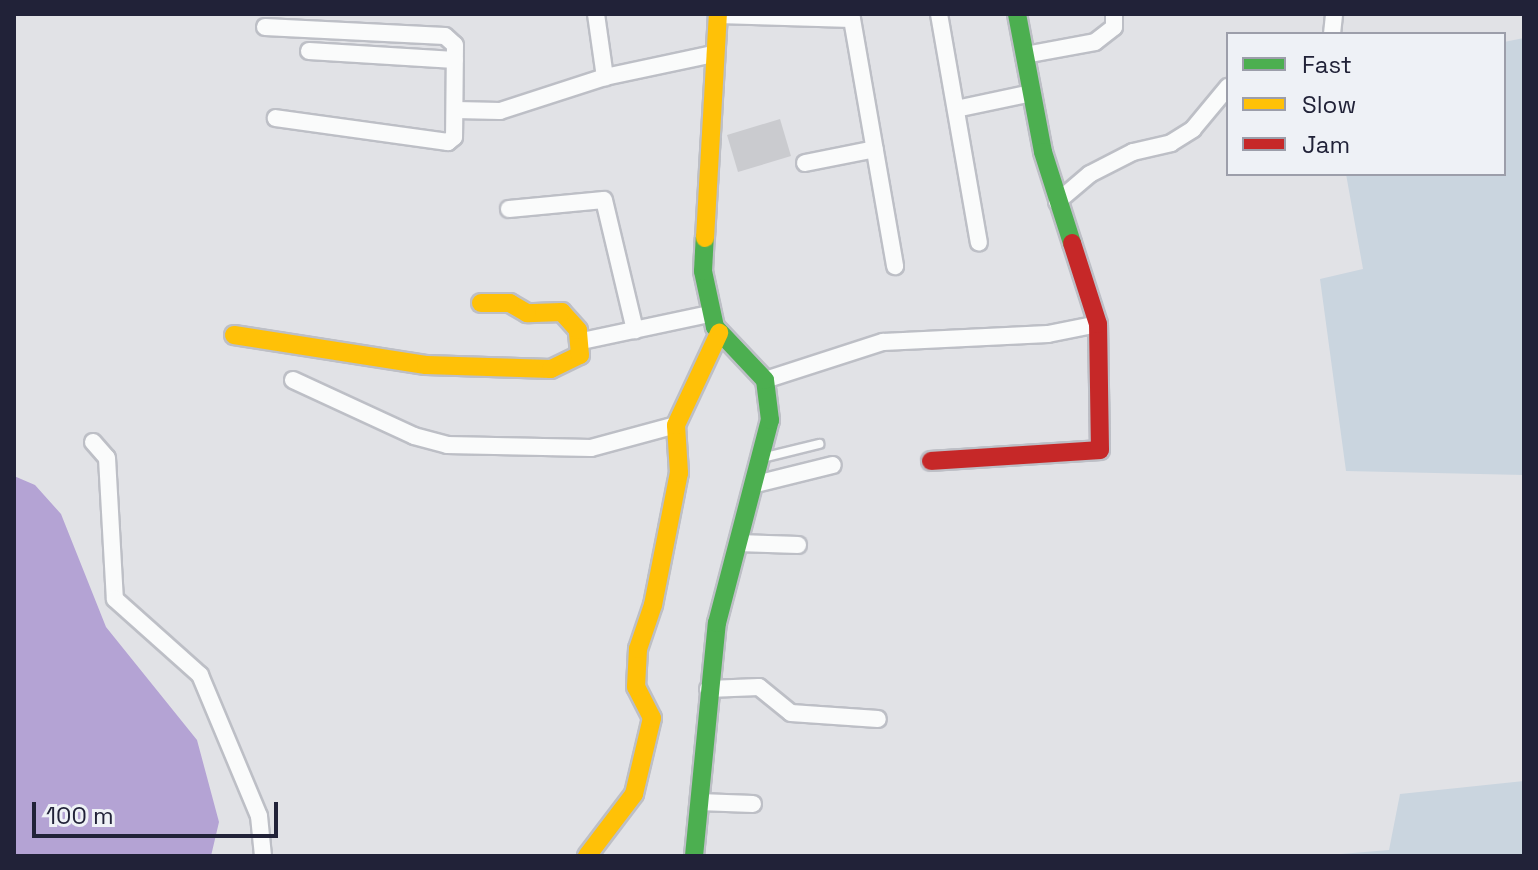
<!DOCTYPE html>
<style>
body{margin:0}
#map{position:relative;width:1538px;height:870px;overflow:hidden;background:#e1e2e6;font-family:"Space Grotesk",sans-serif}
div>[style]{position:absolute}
.green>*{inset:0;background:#cad5df}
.water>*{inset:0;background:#b4a3d4}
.building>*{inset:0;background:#cacbcf}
.roads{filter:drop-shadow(2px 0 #bdbfc6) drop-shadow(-2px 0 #bdbfc6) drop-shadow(0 2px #bdbfc6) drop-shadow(0 -2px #bdbfc6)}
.lane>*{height:8px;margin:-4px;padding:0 4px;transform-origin:4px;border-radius:4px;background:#fafbfb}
.street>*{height:16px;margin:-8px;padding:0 8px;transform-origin:8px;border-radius:8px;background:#fafbfb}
.fast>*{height:18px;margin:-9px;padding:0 9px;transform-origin:9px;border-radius:9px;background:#4caf50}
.slow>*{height:18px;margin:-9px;padding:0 9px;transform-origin:9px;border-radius:9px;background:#ffc107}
.jam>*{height:18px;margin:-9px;padding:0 9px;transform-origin:9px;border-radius:9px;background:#c62828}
span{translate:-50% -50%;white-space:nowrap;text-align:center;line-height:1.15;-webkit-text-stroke:8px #eef1f6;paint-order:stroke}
.frame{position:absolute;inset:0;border:16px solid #212238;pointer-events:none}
.legend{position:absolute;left:1226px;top:32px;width:280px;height:144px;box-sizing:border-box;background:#eef1f6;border:2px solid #9c9eaa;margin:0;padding:10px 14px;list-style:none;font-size:24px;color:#212238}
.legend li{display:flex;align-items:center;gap:16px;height:40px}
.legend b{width:40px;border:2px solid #9c9eaa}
.scale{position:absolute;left:32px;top:802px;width:246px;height:36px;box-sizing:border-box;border:4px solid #212238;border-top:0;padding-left:10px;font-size:24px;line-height:28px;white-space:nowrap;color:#212238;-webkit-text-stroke:6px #eef1f6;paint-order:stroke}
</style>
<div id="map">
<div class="green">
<div style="clip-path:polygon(1524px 38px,1524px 475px,1346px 471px,1320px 279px,1363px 269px,1346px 174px,1504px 174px,1504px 42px)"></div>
<div style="clip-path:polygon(1524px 781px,1524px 856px,1317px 856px,1389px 850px,1400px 794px)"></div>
</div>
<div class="water">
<div style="clip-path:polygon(14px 476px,35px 485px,61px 514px,106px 627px,197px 740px,219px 822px,211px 856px,14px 856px)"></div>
</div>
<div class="building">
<div style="clip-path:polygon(780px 119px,791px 156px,738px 172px,727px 135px)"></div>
</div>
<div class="roads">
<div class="lane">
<div style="left:766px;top:457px;width:55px;rotate:-13.8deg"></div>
</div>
<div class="street">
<div style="left:596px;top:14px;width:64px;rotate:81.9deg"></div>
<div style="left:939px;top:14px;width:232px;rotate:80.1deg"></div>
<div style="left:718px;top:15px;width:134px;rotate:1.7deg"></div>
<div style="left:852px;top:19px;width:251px;rotate:80.1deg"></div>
<div style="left:265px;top:27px;width:180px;rotate:2.9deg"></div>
<div style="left:445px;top:36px;width:13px;rotate:42deg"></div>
<div style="left:455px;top:45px;width:92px;rotate:90.6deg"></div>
<div style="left:454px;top:137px;width:8px;rotate:140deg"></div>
<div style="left:448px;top:142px;width:174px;rotate:-172.1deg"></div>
<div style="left:1332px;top:34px;width:20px;rotate:-84deg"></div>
<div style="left:309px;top:51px;width:146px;rotate:3.5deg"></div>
<div style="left:1025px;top:55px;width:71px;rotate:-10.5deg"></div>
<div style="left:1095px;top:42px;width:24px;rotate:-38deg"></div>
<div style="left:1114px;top:27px;width:13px;rotate:-90deg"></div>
<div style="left:956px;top:109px;width:78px;rotate:-11.9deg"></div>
<div style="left:456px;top:110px;width:44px;rotate:1.3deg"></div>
<div style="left:500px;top:111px;width:110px;rotate:-17.9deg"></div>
<div style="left:605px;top:77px;width:110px;rotate:-12deg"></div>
<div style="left:805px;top:163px;width:71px;rotate:-11.3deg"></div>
<div style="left:1057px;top:202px;width:43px;rotate:-40.3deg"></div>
<div style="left:1090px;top:174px;width:48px;rotate:-27.1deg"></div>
<div style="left:1133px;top:152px;width:39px;rotate:-13deg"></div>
<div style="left:1171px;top:143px;width:26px;rotate:-32deg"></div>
<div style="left:1193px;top:129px;width:55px;rotate:-50.2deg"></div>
<div style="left:509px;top:209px;width:95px;rotate:-5.4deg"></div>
<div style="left:604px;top:200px;width:134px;rotate:76.6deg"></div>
<div style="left:582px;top:341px;width:130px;rotate:-12deg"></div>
<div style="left:293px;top:380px;width:133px;rotate:24.8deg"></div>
<div style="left:414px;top:436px;width:34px;rotate:15deg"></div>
<div style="left:447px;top:445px;width:144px;rotate:1.2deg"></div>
<div style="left:591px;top:448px;width:88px;rotate:-15.1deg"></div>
<div style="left:765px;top:380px;width:124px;rotate:-17.9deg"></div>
<div style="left:883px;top:342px;width:165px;rotate:-2.8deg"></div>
<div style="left:1048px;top:334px;width:51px;rotate:-11.3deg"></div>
<div style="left:93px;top:442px;width:21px;rotate:49deg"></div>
<div style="left:107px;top:458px;width:141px;rotate:86.8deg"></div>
<div style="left:115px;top:599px;width:114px;rotate:41.8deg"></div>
<div style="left:200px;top:675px;width:153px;rotate:67.3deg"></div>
<div style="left:259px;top:816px;width:40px;rotate:84.3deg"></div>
<div style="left:756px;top:484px;width:79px;rotate:-13.9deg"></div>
<div style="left:738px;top:543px;width:60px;rotate:1.9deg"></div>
<div style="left:708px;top:689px;width:51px;rotate:-2.2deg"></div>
<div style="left:759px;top:687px;width:41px;rotate:39.1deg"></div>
<div style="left:791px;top:713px;width:87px;rotate:3.9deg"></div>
<div style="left:699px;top:802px;width:54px;rotate:2.1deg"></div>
</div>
<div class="fast">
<div style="left:1017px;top:14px;width:140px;rotate:79.3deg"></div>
<div style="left:1043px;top:152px;width:96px;rotate:72.3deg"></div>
<div style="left:694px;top:856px;width:234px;rotate:-84.4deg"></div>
<div style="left:717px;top:623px;width:210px;rotate:-75.4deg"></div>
<div style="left:770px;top:420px;width:40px;rotate:-97.1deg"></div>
<div style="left:765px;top:380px;width:73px;rotate:-133.3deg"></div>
<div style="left:715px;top:327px;width:57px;rotate:-102.1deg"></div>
<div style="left:703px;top:271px;width:33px;rotate:-87deg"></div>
</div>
<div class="slow">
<div style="left:705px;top:238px;width:224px;rotate:-86.7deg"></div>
<div style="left:234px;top:335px;width:194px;rotate:8.9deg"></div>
<div style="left:426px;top:365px;width:125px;rotate:1.8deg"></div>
<div style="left:551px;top:369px;width:32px;rotate:-26deg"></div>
<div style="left:580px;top:355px;width:25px;rotate:-95deg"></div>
<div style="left:578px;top:330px;width:24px;rotate:-132deg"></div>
<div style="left:562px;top:312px;width:35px;rotate:178deg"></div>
<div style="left:527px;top:313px;width:20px;rotate:-150deg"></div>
<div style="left:510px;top:303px;width:29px;rotate:180deg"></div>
<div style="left:587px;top:856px;width:78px;rotate:-52.8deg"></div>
<div style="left:634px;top:794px;width:78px;rotate:-76.7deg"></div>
<div style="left:652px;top:718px;width:35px;rotate:-117deg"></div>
<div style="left:636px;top:687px;width:38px;rotate:-87deg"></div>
<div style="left:638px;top:649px;width:46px;rotate:-71.2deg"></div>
<div style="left:653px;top:605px;width:135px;rotate:-78.9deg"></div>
<div style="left:679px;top:473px;width:48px;rotate:-93.6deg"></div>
<div style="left:676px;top:425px;width:102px;rotate:-64.9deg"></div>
</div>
<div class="jam">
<div style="left:931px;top:461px;width:169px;rotate:-3.7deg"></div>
<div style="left:1100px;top:450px;width:126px;rotate:-90.9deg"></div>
<div style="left:1098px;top:324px;width:85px;rotate:-107.8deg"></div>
</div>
</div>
<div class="frame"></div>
<ul class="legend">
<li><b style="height:10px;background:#4caf50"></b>Fast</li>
<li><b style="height:10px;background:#ffc107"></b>Slow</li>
<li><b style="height:10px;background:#c62828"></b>Jam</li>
</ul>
<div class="scale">100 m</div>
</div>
